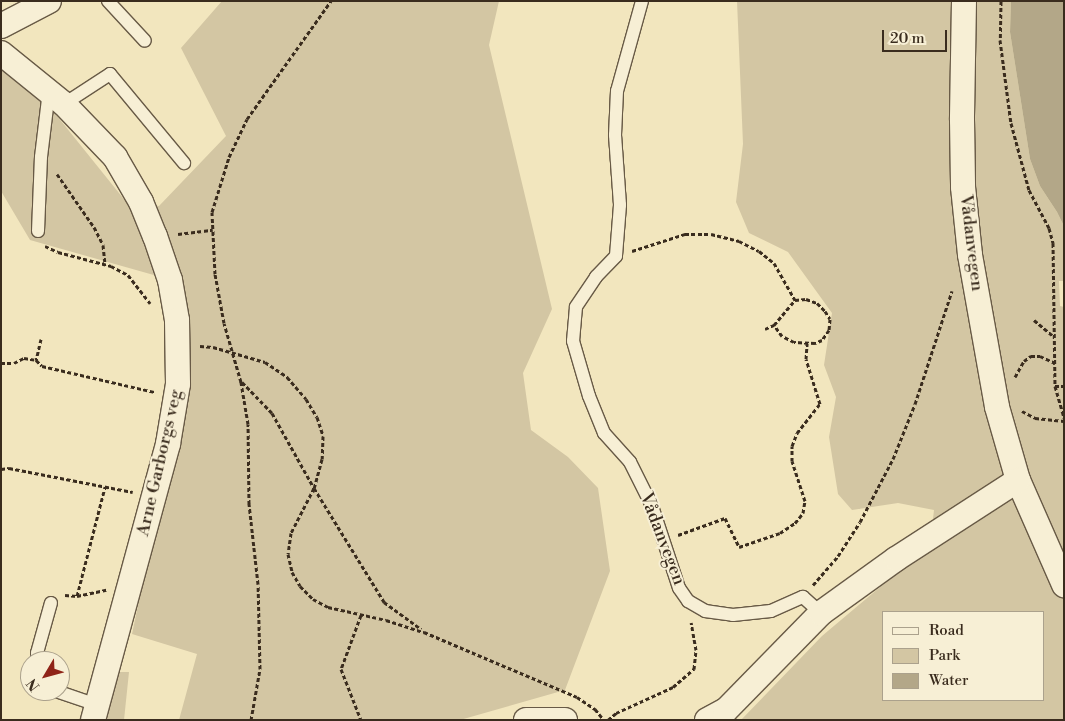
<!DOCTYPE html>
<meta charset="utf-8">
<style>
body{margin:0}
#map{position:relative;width:1065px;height:721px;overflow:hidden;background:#f2e6be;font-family:"Libre Bodoni",serif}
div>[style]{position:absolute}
.green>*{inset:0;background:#d3c6a3}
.water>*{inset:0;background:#b3a788}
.path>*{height:3px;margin-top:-1.5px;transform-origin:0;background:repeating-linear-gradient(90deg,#3a2c1e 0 4px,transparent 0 6.5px)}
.roads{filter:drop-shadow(1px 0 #685a46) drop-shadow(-1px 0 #685a46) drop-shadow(0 1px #685a46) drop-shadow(0 -1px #685a46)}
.service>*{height:12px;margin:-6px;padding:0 6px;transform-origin:6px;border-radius:6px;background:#f7efd5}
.minor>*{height:24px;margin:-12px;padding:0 12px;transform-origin:12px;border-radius:12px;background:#f7efd5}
span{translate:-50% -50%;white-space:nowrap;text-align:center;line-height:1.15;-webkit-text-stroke:4px #f7efd5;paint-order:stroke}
.street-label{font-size:18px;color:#3a2c1e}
.frame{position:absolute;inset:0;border:2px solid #3a2c1e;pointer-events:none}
.legend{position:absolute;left:882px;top:611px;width:162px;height:90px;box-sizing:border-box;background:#f7efd5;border:1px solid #aba18c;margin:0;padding:6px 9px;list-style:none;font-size:15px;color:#3a2c1e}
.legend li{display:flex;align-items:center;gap:10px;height:25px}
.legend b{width:25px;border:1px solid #aba18c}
.north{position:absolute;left:20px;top:651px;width:50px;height:50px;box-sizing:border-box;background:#f7efd5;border:1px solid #aba18c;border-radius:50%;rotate:233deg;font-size:14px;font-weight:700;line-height:20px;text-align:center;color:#3a2c1e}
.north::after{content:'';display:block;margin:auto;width:18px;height:22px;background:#8f2418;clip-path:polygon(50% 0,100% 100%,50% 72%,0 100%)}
.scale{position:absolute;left:882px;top:30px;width:65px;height:22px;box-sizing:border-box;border:2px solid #3a2c1e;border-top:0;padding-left:6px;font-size:15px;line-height:18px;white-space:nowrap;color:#3a2c1e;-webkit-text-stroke:4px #f7efd5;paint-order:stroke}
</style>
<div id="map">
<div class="green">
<div style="clip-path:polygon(222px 1px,499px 1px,489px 45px,552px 309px,523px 373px,531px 430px,568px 457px,598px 488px,610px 571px,565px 690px,460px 720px,179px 720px,197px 654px,132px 634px,155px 525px,190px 387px,182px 283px,30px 240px,1px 191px,1px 67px,45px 101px,127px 203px,159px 206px,226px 136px,181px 48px)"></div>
<div style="clip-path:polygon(evenodd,737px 1px,1011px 1px,1010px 32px,1030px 159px,1040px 186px,1057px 212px,1064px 226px,1064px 281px,1059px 281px,1060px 306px,1064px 307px,1064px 720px,741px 720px,822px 636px,930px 545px,934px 510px,898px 503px,852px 510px,838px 494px,829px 437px,836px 397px,824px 365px,832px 313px,788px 252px,749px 233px,736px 202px,743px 144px,737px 1px,884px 612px,1044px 612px,1044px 700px,884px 700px,884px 612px)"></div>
<div style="clip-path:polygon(118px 672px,129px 672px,124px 720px,106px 720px)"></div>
</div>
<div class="water">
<div style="clip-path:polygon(1011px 1px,1064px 1px,1064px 226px,1057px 212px,1040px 186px,1030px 159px,1010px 32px)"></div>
</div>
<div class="path">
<div style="left:1001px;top:1px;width:39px;rotate:91deg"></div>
<div style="left:1000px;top:40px;width:84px;rotate:82.5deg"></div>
<div style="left:1011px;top:123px;width:69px;rotate:75deg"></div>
<div style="left:1029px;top:190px;width:43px;rotate:62.2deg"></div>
<div style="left:1049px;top:228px;width:16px;rotate:75deg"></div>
<div style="left:1053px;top:243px;width:143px;rotate:89.2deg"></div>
<div style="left:1055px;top:386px;width:33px;rotate:74deg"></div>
<div style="left:57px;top:174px;width:65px;rotate:55.1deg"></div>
<div style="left:94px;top:227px;width:20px;rotate:63deg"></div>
<div style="left:103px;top:245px;width:20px;rotate:84deg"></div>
<div style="left:178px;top:234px;width:35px;rotate:-7deg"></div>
<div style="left:45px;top:246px;width:14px;rotate:25deg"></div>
<div style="left:58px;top:252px;width:55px;rotate:14.8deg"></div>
<div style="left:111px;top:266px;width:19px;rotate:28deg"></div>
<div style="left:128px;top:275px;width:36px;rotate:52deg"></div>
<div style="left:632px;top:251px;width:56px;rotate:-17.8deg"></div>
<div style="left:685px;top:234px;width:26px"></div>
<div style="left:711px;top:234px;width:29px;rotate:14deg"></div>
<div style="left:739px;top:241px;width:22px;rotate:27deg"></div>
<div style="left:759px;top:251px;width:19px;rotate:39deg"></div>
<div style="left:774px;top:263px;width:43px;rotate:60.4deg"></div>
<div style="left:1034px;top:320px;width:26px;rotate:40deg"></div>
<div style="left:765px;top:329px;width:10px;rotate:-24deg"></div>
<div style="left:774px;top:325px;width:33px;rotate:-50deg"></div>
<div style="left:795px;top:300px;width:11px;rotate:-5deg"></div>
<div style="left:806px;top:299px;width:12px;rotate:20deg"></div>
<div style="left:817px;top:303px;width:11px;rotate:45deg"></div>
<div style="left:825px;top:311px;width:9px;rotate:58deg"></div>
<div style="left:830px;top:319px;width:11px;rotate:95deg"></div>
<div style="left:829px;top:330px;width:12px;rotate:125deg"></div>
<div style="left:822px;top:340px;width:8px;rotate:157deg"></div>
<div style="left:815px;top:343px;width:21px;rotate:-177deg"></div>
<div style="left:794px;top:342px;width:13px;rotate:-153deg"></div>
<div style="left:782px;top:336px;width:14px;rotate:-126deg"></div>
<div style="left:41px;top:339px;width:22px;rotate:103deg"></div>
<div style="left:36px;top:360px;width:8px;rotate:45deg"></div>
<div style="left:42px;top:366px;width:116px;rotate:13deg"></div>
<div style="left:200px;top:346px;width:13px;rotate:4deg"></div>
<div style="left:213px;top:347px;width:54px;rotate:16.1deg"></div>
<div style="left:265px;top:362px;width:27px;rotate:34deg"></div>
<div style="left:287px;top:377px;width:29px;rotate:49deg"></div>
<div style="left:306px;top:399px;width:21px;rotate:59deg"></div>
<div style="left:317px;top:417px;width:20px;rotate:72deg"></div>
<div style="left:323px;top:436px;width:23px;rotate:92deg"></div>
<div style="left:322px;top:459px;width:30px;rotate:105deg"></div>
<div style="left:314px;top:488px;width:51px;rotate:117.1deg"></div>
<div style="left:291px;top:533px;width:21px;rotate:98deg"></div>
<div style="left:288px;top:554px;width:18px;rotate:77deg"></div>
<div style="left:292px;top:572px;width:16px;rotate:60deg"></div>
<div style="left:300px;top:586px;width:18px;rotate:45deg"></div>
<div style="left:313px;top:599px;width:17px;rotate:28deg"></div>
<div style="left:328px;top:607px;width:59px;rotate:12.6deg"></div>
<div style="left:386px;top:620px;width:40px;rotate:18deg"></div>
<div style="left:424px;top:632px;width:166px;rotate:23deg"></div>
<div style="left:577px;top:697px;width:22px;rotate:34deg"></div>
<div style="left:595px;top:709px;width:14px;rotate:51deg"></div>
<div style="left:1px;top:363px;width:13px"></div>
<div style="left:14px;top:363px;width:11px;rotate:-27deg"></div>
<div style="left:24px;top:358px;width:12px;rotate:9deg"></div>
<div style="left:1015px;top:377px;width:18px;rotate:-61deg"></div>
<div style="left:1024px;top:361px;width:9px;rotate:-36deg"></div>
<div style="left:1031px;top:356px;width:9px"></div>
<div style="left:1040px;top:356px;width:17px;rotate:25deg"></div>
<div style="left:242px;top:382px;width:43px;rotate:45.9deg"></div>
<div style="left:272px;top:413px;width:86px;rotate:60.8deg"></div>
<div style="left:314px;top:488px;width:134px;rotate:58.4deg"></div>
<div style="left:384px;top:602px;width:46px;rotate:36.1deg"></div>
<div style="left:1055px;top:386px;width:9px"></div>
<div style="left:1022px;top:411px;width:15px;rotate:28deg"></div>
<div style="left:1035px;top:418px;width:29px;rotate:6deg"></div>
<div style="left:1px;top:469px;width:8px;rotate:-7deg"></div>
<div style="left:9px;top:468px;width:126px;rotate:11deg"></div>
<div style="left:678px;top:535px;width:50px;rotate:-19.9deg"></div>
<div style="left:725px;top:518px;width:32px;rotate:64deg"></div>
<div style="left:739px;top:547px;width:43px;rotate:-18.9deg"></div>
<div style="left:780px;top:533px;width:18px;rotate:-34deg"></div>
<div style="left:795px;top:523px;width:13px;rotate:-51deg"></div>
<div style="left:803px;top:513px;width:12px;rotate:-81deg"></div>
<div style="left:805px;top:501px;width:42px;rotate:-108deg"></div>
<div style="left:792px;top:461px;width:15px;rotate:-90deg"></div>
<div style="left:792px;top:446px;width:14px;rotate:-69deg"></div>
<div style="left:797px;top:433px;width:37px;rotate:-52deg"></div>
<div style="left:820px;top:404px;width:47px;rotate:-107.3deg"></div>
<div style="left:806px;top:359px;width:16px;rotate:-86deg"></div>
<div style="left:813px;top:585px;width:38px;rotate:-49deg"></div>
<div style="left:838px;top:556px;width:40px;rotate:-57.1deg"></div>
<div style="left:860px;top:522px;width:71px;rotate:-62.4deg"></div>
<div style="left:893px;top:459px;width:59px;rotate:-68.2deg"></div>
<div style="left:915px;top:404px;width:119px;rotate:-71.9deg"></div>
<div style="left:65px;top:595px;width:12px;rotate:5deg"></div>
<div style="left:77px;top:596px;width:30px;rotate:-12deg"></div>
<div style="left:77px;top:596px;width:113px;rotate:-75.6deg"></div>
<div style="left:361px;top:615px;width:58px;rotate:110.3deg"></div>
<div style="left:341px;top:669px;width:55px;rotate:68.6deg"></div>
<div style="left:251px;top:720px;width:52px;rotate:-80deg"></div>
<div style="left:260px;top:669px;width:85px;rotate:-91.3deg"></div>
<div style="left:258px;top:584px;width:81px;rotate:-96.4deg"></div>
<div style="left:249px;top:504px;width:80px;rotate:-90.7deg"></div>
<div style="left:248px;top:424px;width:43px;rotate:-99.5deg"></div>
<div style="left:241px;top:382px;width:61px;rotate:-106.1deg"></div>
<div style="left:224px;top:323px;width:50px;rotate:-100.4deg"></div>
<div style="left:215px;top:274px;width:62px;rotate:-92.8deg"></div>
<div style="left:212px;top:212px;width:58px;rotate:-72.8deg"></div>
<div style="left:229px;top:157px;width:42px;rotate:-64.7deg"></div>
<div style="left:247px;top:119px;width:145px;rotate:-54.6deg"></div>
<div style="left:608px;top:720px;width:11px;rotate:-41deg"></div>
<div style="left:616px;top:713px;width:63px;rotate:-24.5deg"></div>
<div style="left:673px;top:687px;width:28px;rotate:-41deg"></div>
<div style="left:694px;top:669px;width:19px;rotate:-84deg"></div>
<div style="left:696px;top:650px;width:28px;rotate:-100deg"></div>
</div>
<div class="roads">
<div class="service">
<div style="left:108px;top:1px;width:54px;rotate:47.2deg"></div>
<div style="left:642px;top:1px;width:93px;rotate:105.5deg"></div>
<div style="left:617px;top:91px;width:44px;rotate:92.6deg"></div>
<div style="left:615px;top:135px;width:70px;rotate:85.9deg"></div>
<div style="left:620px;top:205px;width:51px;rotate:94.5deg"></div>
<div style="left:616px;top:256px;width:29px;rotate:134deg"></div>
<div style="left:596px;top:277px;width:36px;rotate:124deg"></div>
<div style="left:576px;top:307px;width:34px;rotate:95deg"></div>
<div style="left:573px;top:341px;width:57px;rotate:73.8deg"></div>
<div style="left:589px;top:396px;width:40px;rotate:68deg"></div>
<div style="left:604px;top:433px;width:39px;rotate:48deg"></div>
<div style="left:630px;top:462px;width:49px;rotate:63.4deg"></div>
<div style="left:652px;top:506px;width:86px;rotate:71.8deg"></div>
<div style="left:679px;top:588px;width:16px;rotate:55deg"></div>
<div style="left:688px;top:601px;width:20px;rotate:30deg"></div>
<div style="left:705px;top:611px;width:28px;rotate:8deg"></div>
<div style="left:733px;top:615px;width:38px;rotate:-6deg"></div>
<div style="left:771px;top:611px;width:35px;rotate:-24deg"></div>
<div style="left:803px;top:597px;width:24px;rotate:42deg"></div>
<div style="left:64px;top:104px;width:55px;rotate:-33.1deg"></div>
<div style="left:110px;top:74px;width:116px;rotate:50.3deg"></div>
<div style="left:38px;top:231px;width:74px;rotate:-87.7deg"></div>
<div style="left:41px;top:157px;width:66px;rotate:-83.1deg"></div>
<div style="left:38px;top:661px;width:8px;rotate:-97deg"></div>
<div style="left:37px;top:653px;width:52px;rotate:-74.4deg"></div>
<div style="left:56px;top:691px;width:43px;rotate:18.9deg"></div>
</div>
<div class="minor">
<div style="left:964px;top:1px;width:119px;rotate:91deg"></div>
<div style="left:962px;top:120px;width:67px;rotate:89.1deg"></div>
<div style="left:963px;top:187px;width:68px;rotate:84.1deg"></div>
<div style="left:970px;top:255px;width:154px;rotate:79.9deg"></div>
<div style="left:997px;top:407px;width:76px;rotate:74deg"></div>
<div style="left:1018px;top:480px;width:115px;rotate:66.3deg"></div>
<div style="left:1px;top:26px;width:54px;rotate:-27.5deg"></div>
<div style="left:1px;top:53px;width:81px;rotate:39deg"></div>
<div style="left:64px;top:104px;width:74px;rotate:46.1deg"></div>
<div style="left:115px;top:157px;width:52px;rotate:60deg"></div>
<div style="left:141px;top:202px;width:37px;rotate:68deg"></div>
<div style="left:155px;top:236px;width:46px;rotate:71.2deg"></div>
<div style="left:170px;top:280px;width:41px;rotate:80.1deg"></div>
<div style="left:177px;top:320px;width:64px;rotate:89.1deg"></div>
<div style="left:178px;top:384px;width:61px;rotate:99.5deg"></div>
<div style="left:168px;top:444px;width:286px;rotate:105.2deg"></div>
<div style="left:526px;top:720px;width:39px"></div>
<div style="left:707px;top:720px;width:21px;rotate:-28deg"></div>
<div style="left:726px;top:710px;width:136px;rotate:-45.6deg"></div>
<div style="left:821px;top:613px;width:92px;rotate:-35.8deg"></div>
<div style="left:896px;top:559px;width:145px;rotate:-32.9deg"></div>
</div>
</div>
<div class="street-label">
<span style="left:971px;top:243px;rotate:83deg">Vådanvegen</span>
<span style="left:160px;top:463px;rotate:-77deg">Arne Garborgs veg</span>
<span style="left:662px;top:539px;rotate:69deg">Vådanvegen</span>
</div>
<div class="frame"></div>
<ul class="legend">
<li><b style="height:6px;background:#f7efd5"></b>Road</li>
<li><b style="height:14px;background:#d3c6a3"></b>Park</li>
<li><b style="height:14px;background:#b3a788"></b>Water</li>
</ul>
<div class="north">N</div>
<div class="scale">20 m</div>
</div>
